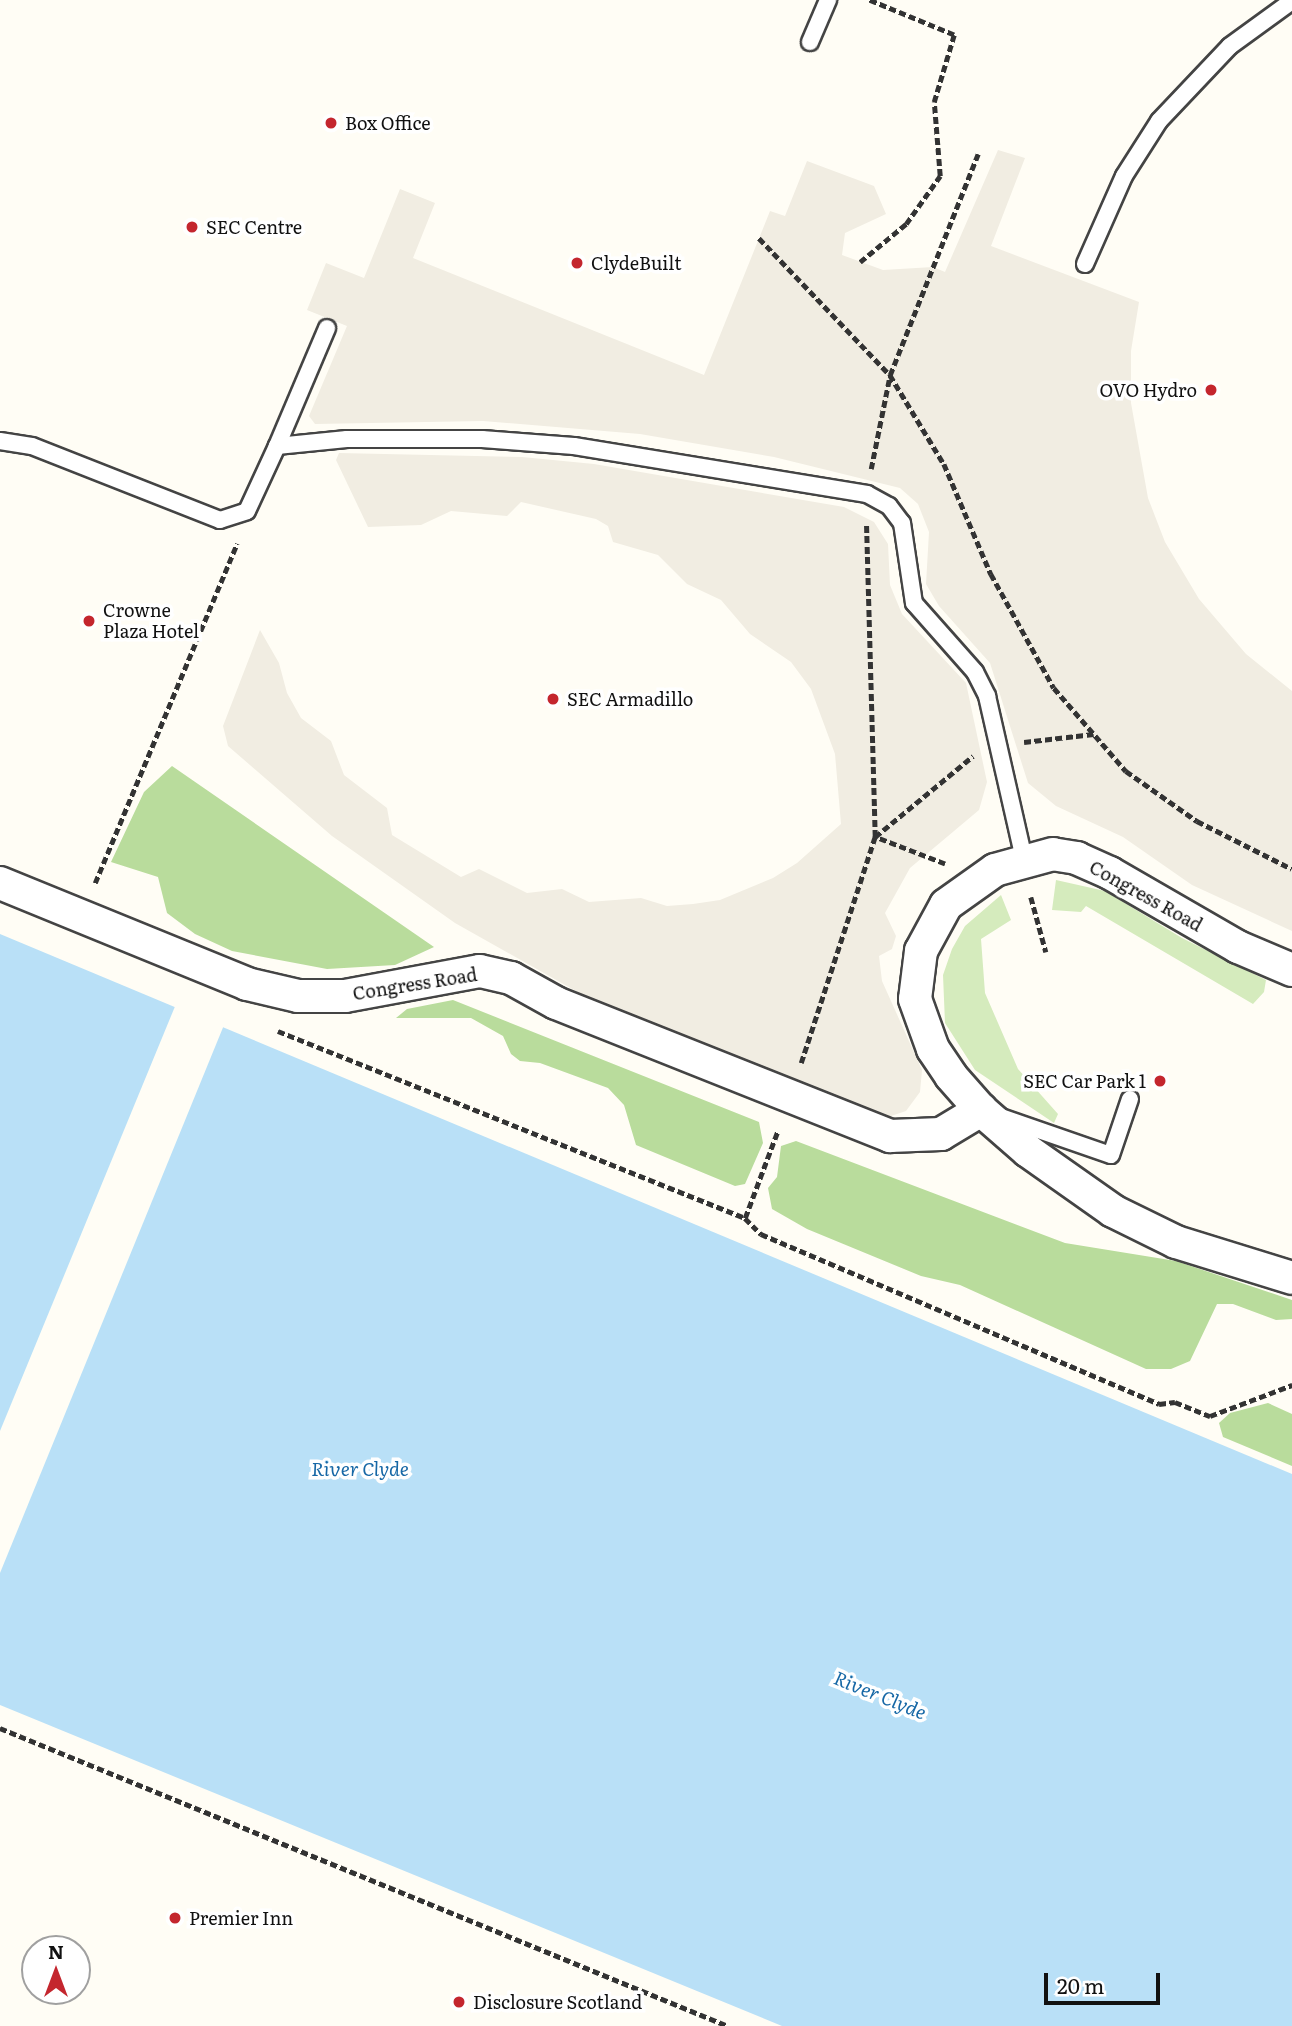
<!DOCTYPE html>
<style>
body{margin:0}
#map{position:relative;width:1292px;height:2026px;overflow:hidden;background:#fffdf5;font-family:Literata,serif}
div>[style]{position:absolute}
.green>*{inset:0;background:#d5ebbd}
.forest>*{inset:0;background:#b9dc9c}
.plaza>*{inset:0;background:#f1ede2}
.water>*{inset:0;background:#b9e0f7}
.pier>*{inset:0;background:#fffdf5}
.path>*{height:4.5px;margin-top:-2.25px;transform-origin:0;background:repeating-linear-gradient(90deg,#333 0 7px,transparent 0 10.5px)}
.roads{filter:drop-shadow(2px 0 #444) drop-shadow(-2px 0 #444) drop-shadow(0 2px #444) drop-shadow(0 -2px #444)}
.lane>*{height:16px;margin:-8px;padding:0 8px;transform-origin:8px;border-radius:8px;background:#fff}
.street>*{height:32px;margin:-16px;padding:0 16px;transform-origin:16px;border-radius:16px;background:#fff}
.dots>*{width:19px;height:19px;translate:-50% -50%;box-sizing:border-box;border:4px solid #fff;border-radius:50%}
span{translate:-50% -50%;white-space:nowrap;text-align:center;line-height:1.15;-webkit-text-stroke:7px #fff;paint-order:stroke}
.poi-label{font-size:18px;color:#111}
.left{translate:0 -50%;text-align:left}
.right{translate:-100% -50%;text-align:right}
.street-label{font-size:18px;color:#111}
.water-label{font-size:19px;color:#1768a6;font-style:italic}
.north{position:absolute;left:21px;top:1935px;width:70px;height:70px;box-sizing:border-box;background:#fff;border:2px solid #a0a0a0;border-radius:50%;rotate:0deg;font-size:19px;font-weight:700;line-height:28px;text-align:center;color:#111}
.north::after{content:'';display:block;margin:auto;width:24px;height:32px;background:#c4262e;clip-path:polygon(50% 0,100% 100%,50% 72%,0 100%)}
.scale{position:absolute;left:1044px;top:1973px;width:116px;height:32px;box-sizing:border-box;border:4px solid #111;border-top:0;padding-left:9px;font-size:21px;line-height:24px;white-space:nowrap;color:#111;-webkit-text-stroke:5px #fff;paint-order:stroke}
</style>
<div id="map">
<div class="green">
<div style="clip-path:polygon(1056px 880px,1105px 891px,1182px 938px,1266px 980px,1264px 992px,1253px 1004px,1086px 906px,1081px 912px,1052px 910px)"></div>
<div style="clip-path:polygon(1001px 895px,1011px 920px,981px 939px,985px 993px,1018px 1069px,1058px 1114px,1054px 1123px,975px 1070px,945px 1023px,943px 975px,952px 949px,965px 926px)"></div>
</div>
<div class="forest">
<div style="clip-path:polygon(172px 766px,434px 947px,395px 965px,327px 969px,232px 951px,195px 934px,167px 913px,158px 877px,111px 862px,144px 792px)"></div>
<div style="clip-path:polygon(453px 1000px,759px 1122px,763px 1143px,745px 1184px,735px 1186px,636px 1145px,624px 1105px,608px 1088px,540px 1063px,520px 1061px,511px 1054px,503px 1036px,471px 1018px,396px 1018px,407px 1009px)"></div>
<div style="clip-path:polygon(796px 1141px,1065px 1243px,1176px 1261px,1292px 1300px,1292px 1319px,1276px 1320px,1233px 1304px,1217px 1304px,1190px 1361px,1171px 1369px,1146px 1369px,960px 1285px,921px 1276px,807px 1229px,772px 1209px,768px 1188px,777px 1177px,781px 1146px)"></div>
<div style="clip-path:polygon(1268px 1403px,1292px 1414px,1292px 1466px,1223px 1437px,1219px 1423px,1230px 1413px)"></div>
</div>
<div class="plaza">
<div style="clip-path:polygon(998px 150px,1025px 158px,991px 246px,1139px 302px,1131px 351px,1131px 403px,1148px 498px,1165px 542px,1199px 599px,1246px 654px,1292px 691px,1292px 931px,1192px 885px,1123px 837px,1056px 806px,1028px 783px,990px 663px,939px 606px,926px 584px,929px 532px,918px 504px,900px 488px,774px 457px,640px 434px,483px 421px,315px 424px,309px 416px,347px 326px,307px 310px,326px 263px,364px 278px,400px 189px,435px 203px,413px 258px,704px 375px,770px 211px,785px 216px,807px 161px,874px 186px,886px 214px,845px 233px,842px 255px,883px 270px,933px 267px,945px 272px)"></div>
<div style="clip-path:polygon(339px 453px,522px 457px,594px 464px,844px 507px,874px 522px,888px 544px,890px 585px,902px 614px,966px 683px,987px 782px,979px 810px,910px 868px,885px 913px,896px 936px,892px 949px,879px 956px,882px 981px,922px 1070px,920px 1092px,906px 1111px,882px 1119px,597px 1003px,455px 923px,332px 836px,228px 746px,223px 726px,260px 630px,279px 663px,287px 693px,301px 718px,331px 741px,344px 775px,387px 808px,392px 835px,461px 877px,479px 869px,527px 893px,562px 889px,589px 902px,641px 898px,667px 906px,693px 904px,720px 900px,773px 878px,797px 863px,841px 824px,835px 754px,811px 689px,791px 662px,750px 634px,721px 600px,687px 584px,658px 555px,613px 542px,608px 526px,596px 519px,521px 502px,507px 516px,451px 511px,421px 525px,368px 527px,336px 460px)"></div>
</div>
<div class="water">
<div style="clip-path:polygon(0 934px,1292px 1474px,1292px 2026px,782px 2026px,0 1705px)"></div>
</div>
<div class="pier">
<div style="clip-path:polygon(176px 1004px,224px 1025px,0 1573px,0 1431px)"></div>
</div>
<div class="path">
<div style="left:759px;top:238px;width:190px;rotate:46.3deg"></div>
<div style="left:890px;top:375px;width:104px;rotate:58.8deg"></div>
<div style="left:944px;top:464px;width:120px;rotate:66.9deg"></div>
<div style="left:991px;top:574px;width:130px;rotate:61.1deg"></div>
<div style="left:1054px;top:688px;width:110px;rotate:49.1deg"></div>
<div style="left:1126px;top:771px;width:87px;rotate:35.2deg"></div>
<div style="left:1197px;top:821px;width:106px;rotate:26.8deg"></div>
<div style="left:860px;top:262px;width:60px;rotate:-39.6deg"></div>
<div style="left:906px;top:224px;width:59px;rotate:-54.7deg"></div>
<div style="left:940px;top:176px;width:74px;rotate:-94.6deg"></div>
<div style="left:934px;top:102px;width:70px;rotate:-73.4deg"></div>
<div style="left:954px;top:35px;width:92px;rotate:-157.6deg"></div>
<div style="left:871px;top:469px;width:96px;rotate:-78.6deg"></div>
<div style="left:890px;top:375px;width:238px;rotate:-68.3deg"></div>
<div style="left:1024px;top:742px;width:70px;rotate:-6.5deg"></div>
<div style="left:945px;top:864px;width:75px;rotate:-158.9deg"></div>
<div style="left:875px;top:837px;width:127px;rotate:-39.6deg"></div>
<div style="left:95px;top:883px;width:368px;rotate:-67.3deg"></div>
<div style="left:1031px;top:897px;width:57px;rotate:74.7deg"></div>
<div style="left:278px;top:1031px;width:503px;rotate:21.82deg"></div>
<div style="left:745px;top:1218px;width:23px;rotate:45deg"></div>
<div style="left:761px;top:1234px;width:433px;rotate:23.1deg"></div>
<div style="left:1159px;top:1404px;width:16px;rotate:-7deg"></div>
<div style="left:1175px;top:1402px;width:38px;rotate:22deg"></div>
<div style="left:1210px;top:1416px;width:88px;rotate:-20.7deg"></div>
<div style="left:801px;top:1063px;width:238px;rotate:-71.9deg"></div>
<div style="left:875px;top:837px;width:314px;rotate:-91.6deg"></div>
<div style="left:745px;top:1218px;width:94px;rotate:-69.4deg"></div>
<div style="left:0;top:1728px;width:787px;rotate:22.26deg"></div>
</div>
<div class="roads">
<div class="lane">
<div style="left:810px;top:42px;width:46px;rotate:-66.8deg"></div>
<div style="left:1085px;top:264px;width:96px;rotate:-66.1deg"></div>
<div style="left:1124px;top:176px;width:65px;rotate:-57.5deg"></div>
<div style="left:1159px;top:121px;width:103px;rotate:-46.6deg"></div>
<div style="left:1230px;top:46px;width:77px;rotate:-36deg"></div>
<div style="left:0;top:441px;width:32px;rotate:9deg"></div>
<div style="left:32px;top:446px;width:202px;rotate:21.5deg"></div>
<div style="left:220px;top:520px;width:28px;rotate:-18deg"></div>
<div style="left:247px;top:511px;width:72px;rotate:-65.2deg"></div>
<div style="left:277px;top:446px;width:70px;rotate:-5.7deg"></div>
<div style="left:347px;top:439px;width:135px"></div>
<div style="left:482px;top:439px;width:92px;rotate:4.4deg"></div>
<div style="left:574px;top:446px;width:297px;rotate:9.3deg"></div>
<div style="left:867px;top:494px;width:25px;rotate:29deg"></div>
<div style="left:889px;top:506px;width:21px;rotate:53deg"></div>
<div style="left:902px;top:523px;width:81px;rotate:81.5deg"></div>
<div style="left:914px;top:603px;width:92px;rotate:48.5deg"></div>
<div style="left:975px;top:672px;width:27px;rotate:63deg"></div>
<div style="left:987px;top:696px;width:167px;rotate:77.2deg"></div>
<div style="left:277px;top:446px;width:128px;rotate:-67deg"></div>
<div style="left:1001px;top:1117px;width:116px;rotate:19.1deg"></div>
<div style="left:1111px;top:1155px;width:59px;rotate:-71.3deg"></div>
</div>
<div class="street">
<div style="left:0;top:883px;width:267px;rotate:22.2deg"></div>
<div style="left:247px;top:984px;width:52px;rotate:13.2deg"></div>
<div style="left:298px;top:996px;width:47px"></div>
<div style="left:345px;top:996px;width:137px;rotate:-10.5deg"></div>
<div style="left:480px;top:971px;width:32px;rotate:13deg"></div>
<div style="left:511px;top:978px;width:51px;rotate:29.1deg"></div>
<div style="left:556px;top:1003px;width:360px;rotate:21.7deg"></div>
<div style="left:890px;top:1136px;width:51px;rotate:-2.2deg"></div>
<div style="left:941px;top:1134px;width:47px;rotate:-31deg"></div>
<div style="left:1292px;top:970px;width:59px;rotate:-156.9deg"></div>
<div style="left:1238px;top:947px;width:148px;rotate:-150deg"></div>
<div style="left:1110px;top:873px;width:36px;rotate:-156deg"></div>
<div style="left:1077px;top:858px;width:24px;rotate:-171deg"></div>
<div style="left:1053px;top:854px;width:60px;rotate:164.6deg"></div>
<div style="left:995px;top:870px;width:60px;rotate:144.5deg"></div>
<div style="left:946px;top:905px;width:52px;rotate:118.5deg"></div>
<div style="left:921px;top:951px;width:48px;rotate:97.1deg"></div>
<div style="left:915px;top:999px;width:53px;rotate:70.2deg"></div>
<div style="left:933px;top:1049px;width:32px;rotate:56deg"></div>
<div style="left:951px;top:1076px;width:45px;rotate:48.6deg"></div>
<div style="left:981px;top:1110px;width:62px;rotate:41.1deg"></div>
<div style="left:1028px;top:1151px;width:104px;rotate:35.2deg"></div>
<div style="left:1113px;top:1211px;width:70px;rotate:26.2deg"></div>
<div style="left:1176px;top:1242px;width:121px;rotate:17.2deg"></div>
</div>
</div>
<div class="dots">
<div style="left:331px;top:123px;background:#c4262e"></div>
<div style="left:192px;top:227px;background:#c4262e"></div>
<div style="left:577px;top:263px;background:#c4262e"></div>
<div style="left:1211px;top:390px;background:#c4262e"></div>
<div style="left:89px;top:621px;background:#c4262e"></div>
<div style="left:553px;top:699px;background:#c4262e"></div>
<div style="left:1160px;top:1081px;background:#c4262e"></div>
<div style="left:175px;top:1918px;background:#c4262e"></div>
<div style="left:459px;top:2002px;background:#c4262e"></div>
</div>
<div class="poi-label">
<span class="left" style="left:345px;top:123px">Box Office</span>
<span class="left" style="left:206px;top:227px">SEC Centre</span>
<span class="left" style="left:591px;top:263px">ClydeBuilt</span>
<span class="right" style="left:1197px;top:390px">OVO Hydro</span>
<span class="left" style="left:103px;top:621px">Crowne<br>Plaza Hotel</span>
<span class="left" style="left:567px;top:699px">SEC Armadillo</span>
<span class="right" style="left:1146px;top:1081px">SEC Car Park 1</span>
<span class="left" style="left:189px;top:1918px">Premier Inn</span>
<span class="left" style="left:473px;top:2002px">Disclosure Scotland</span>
</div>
<div class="street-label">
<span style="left:1146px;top:896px;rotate:29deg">Congress Road</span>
<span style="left:415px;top:984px;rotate:-9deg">Congress Road</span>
</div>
<div class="water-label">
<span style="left:360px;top:1469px">River Clyde</span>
<span style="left:880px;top:1695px;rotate:22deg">River Clyde</span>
</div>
<div class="north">N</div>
<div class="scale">20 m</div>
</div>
